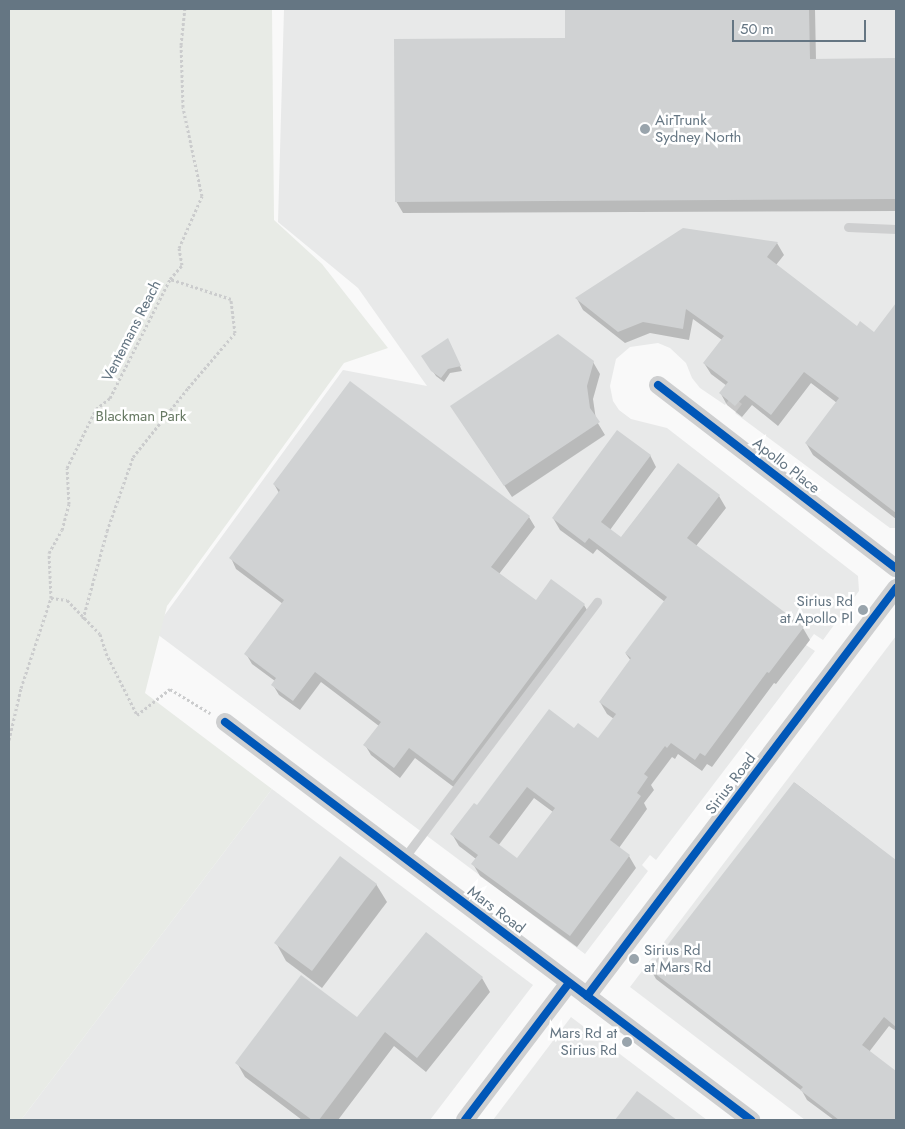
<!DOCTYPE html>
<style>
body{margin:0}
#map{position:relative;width:905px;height:1129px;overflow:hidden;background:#f9f9f9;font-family:Jost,sans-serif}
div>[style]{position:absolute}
.built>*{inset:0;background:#e8e9e9}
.green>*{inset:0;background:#e8ebe6}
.shadow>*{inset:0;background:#0003}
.building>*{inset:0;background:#d0d2d3}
.path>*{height:3px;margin-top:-1.5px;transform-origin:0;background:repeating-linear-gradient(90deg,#cbcccd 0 2.5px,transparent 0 5px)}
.lane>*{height:9px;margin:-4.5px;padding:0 4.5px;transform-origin:4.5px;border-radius:4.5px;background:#cecfd0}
.street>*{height:18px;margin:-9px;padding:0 9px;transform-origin:9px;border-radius:9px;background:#cecfd0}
.cycleway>*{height:8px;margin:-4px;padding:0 4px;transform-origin:4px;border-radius:4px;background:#0057b8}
.dots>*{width:14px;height:14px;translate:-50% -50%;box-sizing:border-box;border:2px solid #fff;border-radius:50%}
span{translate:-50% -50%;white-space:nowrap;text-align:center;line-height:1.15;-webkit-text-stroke:5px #fff;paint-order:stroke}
.poi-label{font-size:15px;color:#657683}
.left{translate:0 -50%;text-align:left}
.right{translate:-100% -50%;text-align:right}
.street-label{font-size:15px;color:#657683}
.park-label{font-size:15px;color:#687a64}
.frame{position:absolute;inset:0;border:10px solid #657683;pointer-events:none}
.scale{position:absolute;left:732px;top:20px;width:134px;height:22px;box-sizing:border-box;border:2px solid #657683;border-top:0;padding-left:6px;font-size:15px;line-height:18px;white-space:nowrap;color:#657683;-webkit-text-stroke:4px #fff;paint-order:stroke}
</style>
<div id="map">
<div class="built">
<div style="clip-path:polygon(284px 9px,896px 9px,896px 528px,890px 528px,735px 413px,742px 404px,732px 396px,725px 405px,700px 388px,692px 378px,686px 363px,670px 348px,658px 343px,630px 347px,616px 359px,610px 386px,613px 401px,619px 410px,631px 419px,667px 428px,858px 576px,859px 591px,823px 640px,814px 634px,806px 645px,815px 651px,656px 860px,650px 855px,642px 865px,648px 871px,585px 954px,153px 631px,343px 370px,427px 386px,358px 288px,278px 222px)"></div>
<div style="clip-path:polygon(896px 636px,896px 1120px,805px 1120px,630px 987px)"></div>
<div style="clip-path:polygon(272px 789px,533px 985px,430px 1120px,21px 1120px)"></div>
<div style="clip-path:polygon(571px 1017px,707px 1120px,493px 1120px)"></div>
</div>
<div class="green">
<div style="clip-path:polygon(9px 9px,272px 9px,274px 220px,322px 264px,388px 348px,344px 363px,167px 606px,145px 693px,272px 789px,21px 1120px,9px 1120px)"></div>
</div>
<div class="shadow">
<div style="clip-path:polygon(566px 9px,815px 9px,816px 60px,896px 60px,896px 211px,403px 213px,396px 201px,566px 39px)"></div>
<div style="clip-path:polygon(683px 229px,777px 243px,784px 255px,776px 265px,857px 327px,874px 334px,896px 305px,896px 519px,813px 455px,806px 443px,837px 403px,811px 383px,778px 426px,752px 405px,742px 417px,727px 405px,721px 394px,727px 386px,711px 374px,704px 363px,722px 340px,693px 319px,689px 340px,650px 333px,625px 343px,583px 310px,577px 299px)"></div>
<div style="clip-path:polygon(450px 344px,462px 371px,450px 373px,444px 382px,436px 376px,426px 361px)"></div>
<div style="clip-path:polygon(593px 362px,600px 374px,593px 399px,596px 420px,605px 435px,512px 497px,459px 418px)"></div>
<div style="clip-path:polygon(350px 383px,529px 517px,535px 527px,499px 574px,536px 602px,584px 605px,590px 615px,459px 791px,415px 758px,400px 778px,371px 755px,365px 745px,379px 726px,321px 682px,300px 710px,279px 695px,273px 685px,275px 681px,252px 664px,246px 654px,283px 604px,236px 569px,231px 558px,279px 493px,274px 484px)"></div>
<div style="clip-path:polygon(evenodd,650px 455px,656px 467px,610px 530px,621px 538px,678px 464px,719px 496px,726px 508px,696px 546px,803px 628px,810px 640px,776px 684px,774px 683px,712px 767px,707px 764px,702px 771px,678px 754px,675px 759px,672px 757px,651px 785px,654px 790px,644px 803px,647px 809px,619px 848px,629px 856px,636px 868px,577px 947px,480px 876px,473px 864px,476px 859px,459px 846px,452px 834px,477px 807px,574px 730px,598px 740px,614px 719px,607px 714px,600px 702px,631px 661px,626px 654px,665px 602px,597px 549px,593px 554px,560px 530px,553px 518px,650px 455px,534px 798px,553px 812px,517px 860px,498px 846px,534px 798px)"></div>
<div style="clip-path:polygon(795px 783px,896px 861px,896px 1031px,889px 1026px,869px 1052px,896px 1072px,896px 1120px,834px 1120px,807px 1100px,802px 1091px,656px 979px,651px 970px)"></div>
<div style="clip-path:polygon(376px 884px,387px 902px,322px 988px,286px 961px,276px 943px)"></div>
<div style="clip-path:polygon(482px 978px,490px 992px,426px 1072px,394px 1046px,338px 1120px,302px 1120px,245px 1077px,237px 1063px)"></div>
<div style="clip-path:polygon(638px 1093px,675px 1120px,620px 1120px,619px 1118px)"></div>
</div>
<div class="building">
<div style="clip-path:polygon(565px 9px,809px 9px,810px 59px,896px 58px,896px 199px,395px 202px,394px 39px,565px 38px)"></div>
<div style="clip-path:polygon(683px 228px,778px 242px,767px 257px,857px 326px,860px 321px,874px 332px,896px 303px,896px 513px,805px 443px,839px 398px,804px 372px,771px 415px,745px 395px,735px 406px,719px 393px,728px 382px,703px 363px,724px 336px,686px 309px,683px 329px,643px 322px,618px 332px,575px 298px)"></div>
<div style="clip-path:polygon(558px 334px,594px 361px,587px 386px,590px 408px,600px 422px,504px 486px,450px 406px)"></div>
<div style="clip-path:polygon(448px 338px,461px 366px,448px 369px,441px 378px,431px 371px,421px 356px)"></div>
<div style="clip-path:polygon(350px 381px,530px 516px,491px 567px,536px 600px,551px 579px,585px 604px,453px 781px,409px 748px,394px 768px,363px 745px,381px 722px,315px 672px,293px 701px,271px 685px,276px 678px,244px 654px,284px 600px,229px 558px,280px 490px,273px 484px)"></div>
<div style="clip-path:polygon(evenodd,617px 430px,651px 455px,601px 522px,621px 537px,678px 463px,720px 495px,687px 538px,804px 627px,769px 673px,767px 672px,705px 756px,700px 753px,695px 760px,671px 743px,667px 748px,665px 746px,644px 774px,648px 777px,637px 793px,641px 796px,610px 840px,630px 855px,570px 936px,471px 864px,478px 855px,450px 834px,474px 803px,477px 805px,549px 709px,574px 728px,578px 723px,598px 738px,616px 714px,599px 702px,631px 658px,625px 653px,667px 597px,589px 538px,585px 543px,552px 518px,617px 430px,527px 787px,555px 808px,517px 858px,489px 837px,527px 787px)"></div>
<div style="clip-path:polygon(794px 782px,896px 860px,896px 1027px,884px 1017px,862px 1045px,896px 1071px,896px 1120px,839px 1120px,800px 1090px,803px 1087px,649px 969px)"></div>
<div style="clip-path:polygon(340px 856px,377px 884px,312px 971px,274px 943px)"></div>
<div style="clip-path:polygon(426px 932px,483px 977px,417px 1058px,385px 1032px,319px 1120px,312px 1120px,235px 1063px,301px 975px,357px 1017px)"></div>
<div style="clip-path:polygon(637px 1091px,677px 1120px,615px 1120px)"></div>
</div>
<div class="path">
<div style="left:51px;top:598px;width:16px;rotate:7deg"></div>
<div style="left:67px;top:600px;width:47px;rotate:45.9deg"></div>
<div style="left:100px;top:634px;width:20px;rotate:72deg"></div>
<div style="left:106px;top:653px;width:69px;rotate:63.4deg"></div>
<div style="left:137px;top:715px;width:42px;rotate:-38.2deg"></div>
<div style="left:170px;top:689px;width:47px;rotate:31deg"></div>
<div style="left:83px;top:619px;width:91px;rotate:-74.7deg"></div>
<div style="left:107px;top:531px;width:78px;rotate:-70.6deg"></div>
<div style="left:133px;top:457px;width:88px;rotate:-51.4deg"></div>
<div style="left:188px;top:388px;width:72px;rotate:-49.5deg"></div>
<div style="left:235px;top:333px;width:34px;rotate:-97deg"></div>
<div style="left:231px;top:299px;width:64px;rotate:-161.8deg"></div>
<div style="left:9px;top:740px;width:53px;rotate:-77deg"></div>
<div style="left:21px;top:688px;width:95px;rotate:-71.6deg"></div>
<div style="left:51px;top:598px;width:45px;rotate:-92.5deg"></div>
<div style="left:49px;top:553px;width:26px;rotate:-61deg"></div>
<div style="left:62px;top:530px;width:27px;rotate:-75deg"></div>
<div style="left:69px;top:504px;width:36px;rotate:-93deg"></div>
<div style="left:67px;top:468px;width:66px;rotate:-63.8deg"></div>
<div style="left:96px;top:409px;width:18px;rotate:-38deg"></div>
<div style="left:110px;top:398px;width:133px;rotate:-63.2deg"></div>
<div style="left:170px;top:279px;width:18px;rotate:-49deg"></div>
<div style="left:182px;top:265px;width:17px;rotate:-100deg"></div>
<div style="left:179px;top:248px;width:57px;rotate:-66.1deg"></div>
<div style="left:202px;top:196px;width:91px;rotate:-102.1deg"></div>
<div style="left:183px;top:107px;width:62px;rotate:-91.8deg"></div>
<div style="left:181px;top:45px;width:36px;rotate:-84deg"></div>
</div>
<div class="lane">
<div style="left:848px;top:227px;width:48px;rotate:2.4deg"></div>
<div style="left:404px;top:858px;width:321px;rotate:-53deg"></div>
</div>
<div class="street">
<div style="left:658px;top:385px;width:300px;rotate:37.6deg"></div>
<div style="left:225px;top:722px;width:660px;rotate:37.11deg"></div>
<div style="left:587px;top:996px;width:512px;rotate:-52.86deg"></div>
<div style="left:465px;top:1120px;width:172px;rotate:-52.8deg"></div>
</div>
<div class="cycleway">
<div style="left:658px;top:385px;width:300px;rotate:37.6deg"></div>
<div style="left:225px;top:722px;width:660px;rotate:37.11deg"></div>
<div style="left:587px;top:996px;width:512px;rotate:-52.86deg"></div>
<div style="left:465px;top:1120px;width:172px;rotate:-52.8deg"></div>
</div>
<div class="dots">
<div style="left:645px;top:129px;background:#99a4ac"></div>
<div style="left:863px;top:610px;background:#99a4ac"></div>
<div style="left:634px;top:959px;background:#99a4ac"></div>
<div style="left:627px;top:1042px;background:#99a4ac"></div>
</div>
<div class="poi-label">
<span class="left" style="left:655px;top:129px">AirTrunk<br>Sydney North</span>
<span class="right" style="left:853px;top:610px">Sirius Rd<br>at Apollo Pl</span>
<span class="left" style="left:644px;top:959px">Sirius Rd<br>at Mars Rd</span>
<span class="right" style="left:617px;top:1042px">Mars Rd at<br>Sirius Rd</span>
</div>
<div class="street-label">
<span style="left:132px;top:331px;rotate:-63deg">Ventemans Reach</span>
<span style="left:786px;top:466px;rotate:38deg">Apollo Place</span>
<span style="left:731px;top:784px;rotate:-53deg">Sirius Road</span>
<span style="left:496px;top:910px;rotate:37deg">Mars Road</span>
</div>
<div class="park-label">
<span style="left:141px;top:417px">Blackman Park</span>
</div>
<div class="frame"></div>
<div class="scale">50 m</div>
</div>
